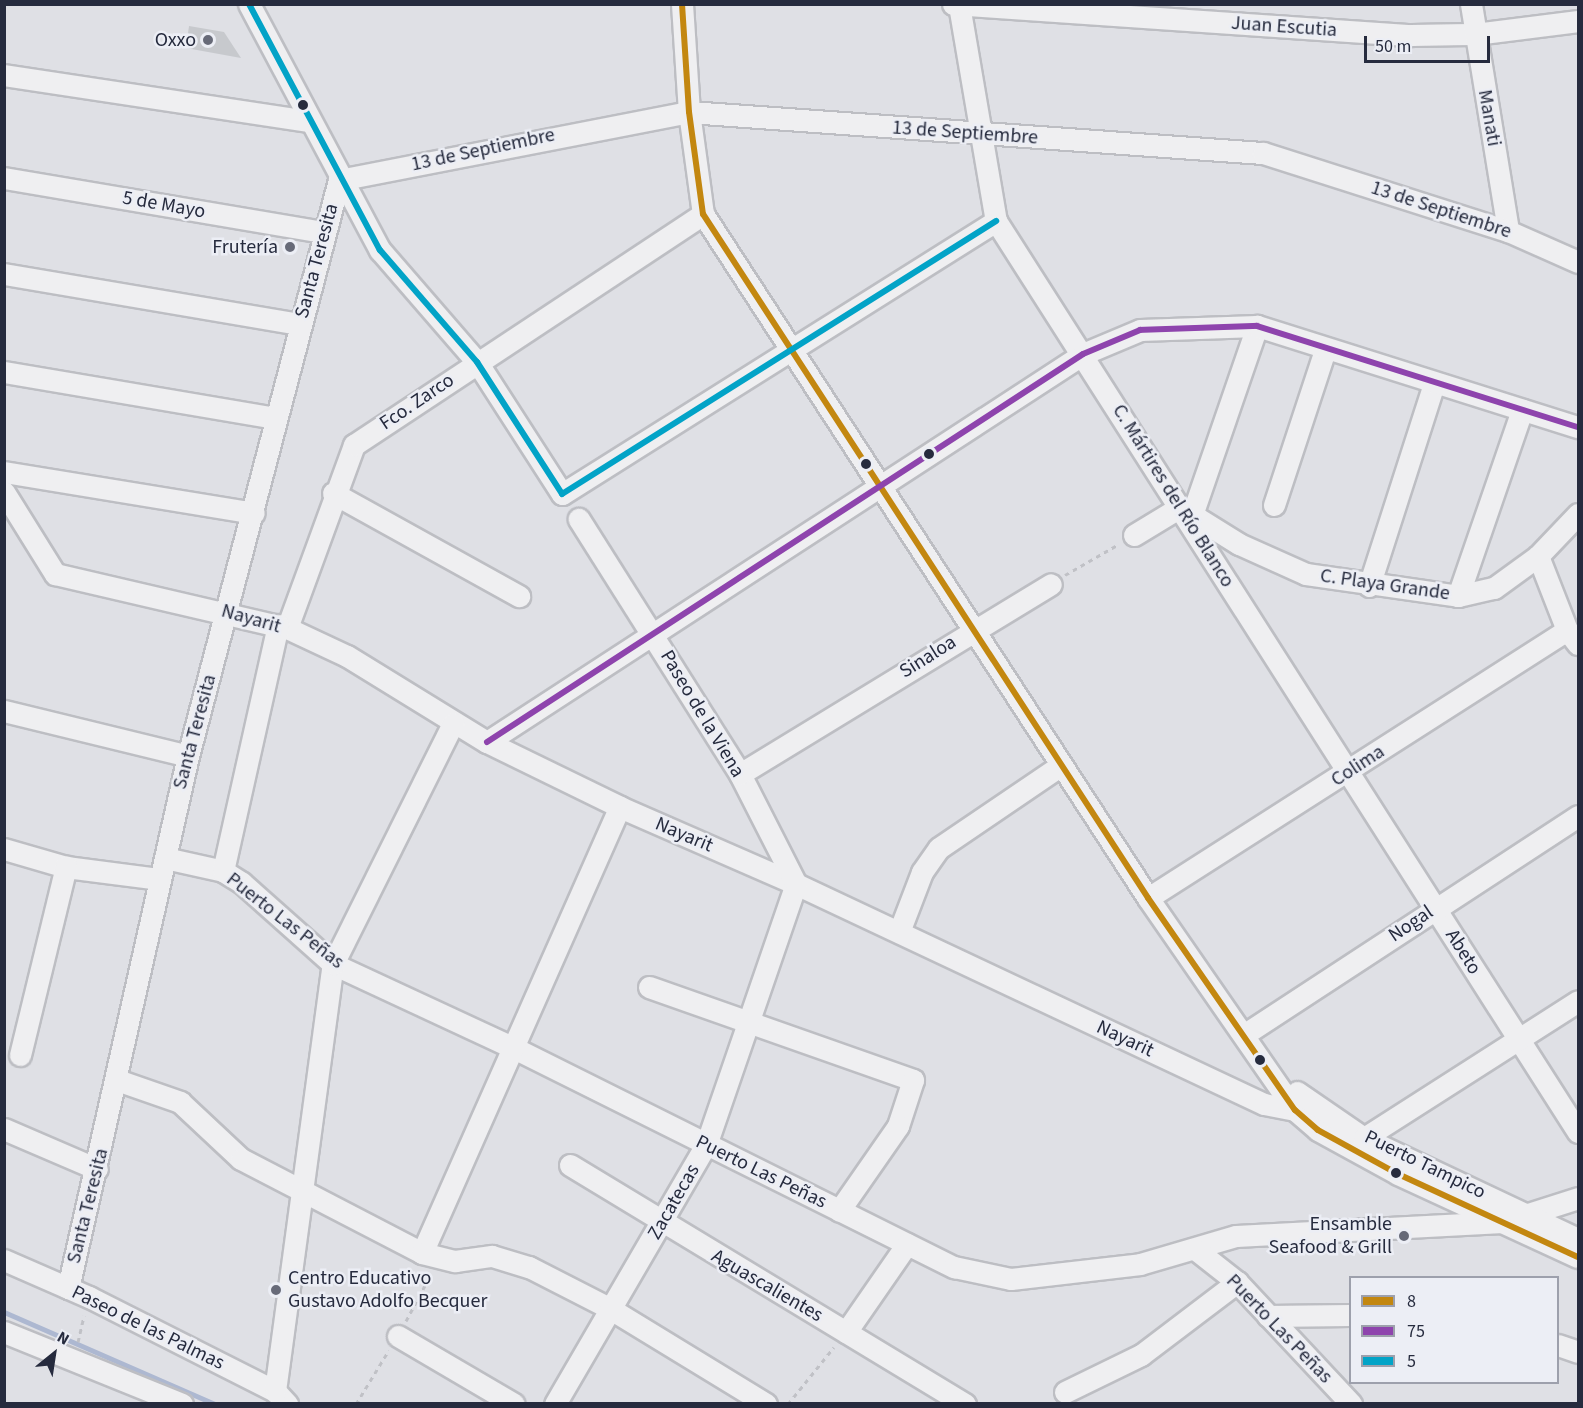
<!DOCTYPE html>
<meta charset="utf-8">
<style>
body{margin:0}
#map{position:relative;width:1583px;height:1408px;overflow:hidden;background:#dfe0e5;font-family:"Source Sans 3",sans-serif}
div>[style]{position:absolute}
.stream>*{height:5px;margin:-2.5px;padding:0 2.5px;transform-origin:2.5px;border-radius:2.5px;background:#adb8d1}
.building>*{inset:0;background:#c7c9cd}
.path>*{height:3px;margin-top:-1.5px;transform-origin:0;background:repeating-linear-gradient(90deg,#c0c1c6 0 4.5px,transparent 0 9px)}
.roads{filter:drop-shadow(2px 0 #bdbec3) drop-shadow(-2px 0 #bdbec3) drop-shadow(0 2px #bdbec3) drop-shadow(0 -2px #bdbec3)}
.minor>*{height:21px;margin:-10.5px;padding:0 10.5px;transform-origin:10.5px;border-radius:10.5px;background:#efeff1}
.bus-1>*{height:6px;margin:-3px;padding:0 3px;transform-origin:3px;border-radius:3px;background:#c38710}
.bus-2>*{height:6px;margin:-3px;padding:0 3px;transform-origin:3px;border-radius:3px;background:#8e44ad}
.bus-3>*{height:6px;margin:-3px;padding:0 3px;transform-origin:3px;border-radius:3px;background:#02a3c7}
.dots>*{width:16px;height:16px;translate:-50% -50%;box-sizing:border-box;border:3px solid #eceef5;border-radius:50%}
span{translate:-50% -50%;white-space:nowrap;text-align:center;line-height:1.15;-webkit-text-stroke:5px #eceef5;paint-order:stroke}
.street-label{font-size:20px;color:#262b3e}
.poi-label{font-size:20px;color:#262b3e}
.right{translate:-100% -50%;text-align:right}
.left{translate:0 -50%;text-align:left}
.frame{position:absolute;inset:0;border:6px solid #262b3e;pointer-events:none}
.legend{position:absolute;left:1349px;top:1276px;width:210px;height:108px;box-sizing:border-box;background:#eceef5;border:2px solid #9da0ac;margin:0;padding:8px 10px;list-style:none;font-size:18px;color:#262b3e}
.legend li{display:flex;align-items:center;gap:12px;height:30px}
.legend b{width:30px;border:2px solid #9da0ac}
.north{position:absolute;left:24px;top:1324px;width:60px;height:60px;-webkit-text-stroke:4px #eceef5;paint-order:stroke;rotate:30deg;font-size:16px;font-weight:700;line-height:24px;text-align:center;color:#262b3e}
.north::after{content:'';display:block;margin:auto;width:21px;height:27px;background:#262b3e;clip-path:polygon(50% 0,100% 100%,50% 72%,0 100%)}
.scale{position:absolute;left:1364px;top:36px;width:126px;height:27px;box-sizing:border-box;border:3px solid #262b3e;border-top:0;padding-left:8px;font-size:18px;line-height:21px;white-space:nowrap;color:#262b3e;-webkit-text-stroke:4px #eceef5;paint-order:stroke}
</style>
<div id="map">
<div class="stream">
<div style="left:4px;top:1312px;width:230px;rotate:23.6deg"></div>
</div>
<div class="building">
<div style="clip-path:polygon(189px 26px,224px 32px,241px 58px,186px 48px)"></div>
</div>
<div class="path">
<div style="left:1065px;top:575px;width:62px;rotate:-29.9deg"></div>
<div style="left:406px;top:1321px;width:53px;rotate:-62deg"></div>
<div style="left:78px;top:1342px;width:27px;rotate:-77deg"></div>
<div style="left:356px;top:1404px;width:63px;rotate:-58.6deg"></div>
<div style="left:788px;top:1404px;width:73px;rotate:-51.1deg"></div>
</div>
<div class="roads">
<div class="minor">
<div style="left:249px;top:4px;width:279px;rotate:62deg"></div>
<div style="left:380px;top:250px;width:148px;rotate:49.1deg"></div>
<div style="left:477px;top:362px;width:157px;rotate:57.2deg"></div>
<div style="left:562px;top:494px;width:513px;rotate:-32.17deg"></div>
<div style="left:682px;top:4px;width:108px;rotate:86.3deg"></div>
<div style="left:689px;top:112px;width:103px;rotate:82.2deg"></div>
<div style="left:703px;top:214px;width:816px;rotate:56.95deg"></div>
<div style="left:1148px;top:898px;width:258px;rotate:55.3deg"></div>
<div style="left:1295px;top:1110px;width:30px;rotate:41deg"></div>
<div style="left:1318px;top:1130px;width:91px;rotate:28.8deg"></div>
<div style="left:1398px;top:1174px;width:198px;rotate:24.8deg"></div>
<div style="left:953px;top:4px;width:459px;rotate:3.9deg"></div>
<div style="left:1411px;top:35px;width:64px;rotate:-0.9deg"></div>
<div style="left:1475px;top:34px;width:104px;rotate:-7.2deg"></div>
<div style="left:1471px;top:4px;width:230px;rotate:80.7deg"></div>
<div style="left:959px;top:5px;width:219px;rotate:80.3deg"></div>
<div style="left:996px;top:221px;width:1081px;rotate:57.43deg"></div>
<div style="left:4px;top:75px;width:308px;rotate:8.6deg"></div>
<div style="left:4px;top:178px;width:324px;rotate:9.6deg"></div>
<div style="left:339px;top:180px;width:357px;rotate:-11deg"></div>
<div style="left:689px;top:112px;width:575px;rotate:4.09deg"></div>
<div style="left:1263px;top:153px;width:257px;rotate:17.7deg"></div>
<div style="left:1508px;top:231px;width:77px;rotate:23.9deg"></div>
<div style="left:4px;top:274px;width:300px;rotate:9.6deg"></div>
<div style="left:4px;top:372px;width:276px;rotate:9.6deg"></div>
<div style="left:4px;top:472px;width:253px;rotate:9.3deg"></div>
<div style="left:4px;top:492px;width:97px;rotate:58.1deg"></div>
<div style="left:55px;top:574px;width:238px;rotate:13.1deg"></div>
<div style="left:287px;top:628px;width:66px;rotate:25deg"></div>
<div style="left:347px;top:656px;width:164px;rotate:31.6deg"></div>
<div style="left:487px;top:742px;width:148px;rotate:26deg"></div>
<div style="left:620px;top:807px;width:192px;rotate:23.6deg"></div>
<div style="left:796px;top:884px;width:517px;rotate:25.18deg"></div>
<div style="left:1264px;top:1104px;width:32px;rotate:11deg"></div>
<div style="left:1295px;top:1110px;width:16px;rotate:-40deg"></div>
<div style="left:333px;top:493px;width:213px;rotate:29deg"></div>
<div style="left:1274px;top:505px;width:163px;rotate:-71.8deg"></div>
<div style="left:1186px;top:511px;width:62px;rotate:31.9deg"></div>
<div style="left:1239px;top:544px;width:73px;rotate:24.1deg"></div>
<div style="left:1306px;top:574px;width:154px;rotate:8.2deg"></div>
<div style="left:1458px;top:596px;width:37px;rotate:-13deg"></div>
<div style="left:1494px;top:588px;width:54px;rotate:-36deg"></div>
<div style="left:1538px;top:556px;width:58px;rotate:-46.4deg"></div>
<div style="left:1192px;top:515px;width:200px;rotate:-71deg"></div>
<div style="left:1134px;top:535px;width:54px;rotate:-31.3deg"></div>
<div style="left:1538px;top:556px;width:79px;rotate:68.6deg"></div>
<div style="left:1567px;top:630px;width:18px;rotate:52deg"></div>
<div style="left:1369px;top:586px;width:212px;rotate:-72.2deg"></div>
<div style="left:1458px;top:596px;width:197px;rotate:-71deg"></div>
<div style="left:287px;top:628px;width:195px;rotate:-69.9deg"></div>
<div style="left:354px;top:445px;width:419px;rotate:-33.5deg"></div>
<div style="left:4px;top:711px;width:189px;rotate:13.7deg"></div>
<div style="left:487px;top:742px;width:711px;rotate:-33.06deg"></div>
<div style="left:1083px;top:354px;width:62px;rotate:-22.8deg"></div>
<div style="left:1140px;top:330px;width:117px;rotate:-2deg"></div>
<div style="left:1257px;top:326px;width:337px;rotate:17.5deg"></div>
<div style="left:740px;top:774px;width:364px;rotate:-31.4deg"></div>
<div style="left:4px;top:849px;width:65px;rotate:16.2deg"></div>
<div style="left:66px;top:867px;width:95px;rotate:7.3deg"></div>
<div style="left:165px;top:858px;width:59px;rotate:12.6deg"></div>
<div style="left:223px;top:871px;width:22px;rotate:32deg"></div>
<div style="left:242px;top:883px;width:122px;rotate:41.7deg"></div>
<div style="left:333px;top:964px;width:197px;rotate:24.9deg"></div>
<div style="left:512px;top:1047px;width:494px;rotate:26.5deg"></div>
<div style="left:954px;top:1267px;width:58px;rotate:11.9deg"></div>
<div style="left:1011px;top:1279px;width:130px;rotate:-6.6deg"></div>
<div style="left:1140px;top:1264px;width:100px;rotate:-16.3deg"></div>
<div style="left:1236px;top:1236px;width:267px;rotate:-3deg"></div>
<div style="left:1503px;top:1222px;width:79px;rotate:-17.7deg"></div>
<div style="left:223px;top:871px;width:252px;rotate:-77.4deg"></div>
<div style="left:1148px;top:898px;width:497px;rotate:-32.6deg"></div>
<div style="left:899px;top:932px;width:64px;rotate:-69deg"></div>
<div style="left:922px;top:872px;width:29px;rotate:-55deg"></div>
<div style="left:939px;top:848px;width:148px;rotate:-34.2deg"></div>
<div style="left:649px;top:987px;width:280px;rotate:19.4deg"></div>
<div style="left:913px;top:1080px;width:48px;rotate:108.1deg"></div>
<div style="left:898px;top:1126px;width:103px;rotate:124.8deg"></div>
<div style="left:1245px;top:1034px;width:398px;rotate:-33.2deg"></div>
<div style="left:20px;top:1055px;width:194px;rotate:-76.3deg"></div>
<div style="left:117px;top:1080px;width:67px;rotate:19.2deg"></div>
<div style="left:180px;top:1102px;width:83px;rotate:43.1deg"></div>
<div style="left:241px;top:1159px;width:204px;rotate:27.4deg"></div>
<div style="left:422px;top:1253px;width:488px;rotate:-66.1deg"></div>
<div style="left:1297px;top:1092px;width:81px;rotate:34.5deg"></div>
<div style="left:1364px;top:1138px;width:237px;rotate:25.3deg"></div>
<div style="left:4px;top:1129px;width:101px;rotate:23.3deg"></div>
<div style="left:1364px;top:1138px;width:254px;rotate:-32.6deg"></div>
<div style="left:570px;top:1165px;width:462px;rotate:31.2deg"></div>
<div style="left:1195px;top:1249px;width:53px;rotate:38.2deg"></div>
<div style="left:1237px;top:1282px;width:167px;rotate:46.9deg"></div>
<div style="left:422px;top:1253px;width:34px;rotate:14deg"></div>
<div style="left:455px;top:1261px;width:37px;rotate:-8deg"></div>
<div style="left:492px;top:1256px;width:39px;rotate:17deg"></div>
<div style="left:529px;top:1267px;width:90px;rotate:27.1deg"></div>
<div style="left:609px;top:1308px;width:184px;rotate:31.4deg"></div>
<div style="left:4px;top:1260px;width:93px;rotate:23.5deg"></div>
<div style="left:89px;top:1297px;width:208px;rotate:26.8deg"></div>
<div style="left:275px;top:1391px;width:18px;rotate:47deg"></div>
<div style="left:68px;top:1288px;width:545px;rotate:-77.29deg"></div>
<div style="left:188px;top:756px;width:595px;rotate:-75.31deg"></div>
<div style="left:1268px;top:1316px;width:82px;rotate:-0.7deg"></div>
<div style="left:4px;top:1332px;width:192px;rotate:22deg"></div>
<div style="left:846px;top:1332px;width:107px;rotate:-55.3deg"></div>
<div style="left:398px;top:1336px;width:134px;rotate:30.4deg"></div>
<div style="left:1558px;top:1345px;width:21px;rotate:19deg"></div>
<div style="left:275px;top:1391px;width:431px;rotate:-82.3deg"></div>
<div style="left:333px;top:964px;width:269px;rotate:-63.5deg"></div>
<div style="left:1065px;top:1392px;width:85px;rotate:-26deg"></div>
<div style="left:1141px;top:1355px;width:121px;rotate:-37.2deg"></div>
<div style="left:555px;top:1404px;width:300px;rotate:-59.8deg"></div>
<div style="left:706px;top:1145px;width:276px;rotate:-71deg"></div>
<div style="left:796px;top:884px;width:123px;rotate:-117deg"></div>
<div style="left:740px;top:774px;width:302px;rotate:-122.3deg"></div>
</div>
</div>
<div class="bus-1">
<div style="left:682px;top:4px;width:108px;rotate:86.3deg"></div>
<div style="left:689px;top:112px;width:103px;rotate:82.2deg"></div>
<div style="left:703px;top:214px;width:816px;rotate:56.95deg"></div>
<div style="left:1148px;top:898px;width:258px;rotate:55.3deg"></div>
<div style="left:1295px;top:1110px;width:30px;rotate:41deg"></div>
<div style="left:1318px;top:1130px;width:91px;rotate:28.8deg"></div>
<div style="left:1398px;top:1174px;width:198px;rotate:24.8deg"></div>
</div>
<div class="bus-2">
<div style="left:487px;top:742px;width:711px;rotate:-33.06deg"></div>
<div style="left:1083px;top:354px;width:62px;rotate:-22.8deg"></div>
<div style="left:1140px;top:330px;width:117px;rotate:-2deg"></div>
<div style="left:1257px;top:326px;width:337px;rotate:17.5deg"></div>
</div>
<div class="bus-3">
<div style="left:249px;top:4px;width:279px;rotate:62deg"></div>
<div style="left:380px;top:250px;width:148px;rotate:49.1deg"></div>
<div style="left:477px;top:362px;width:157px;rotate:57.2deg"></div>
<div style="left:562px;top:494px;width:513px;rotate:-32.17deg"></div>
</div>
<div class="dots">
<div style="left:208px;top:40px;background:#676a78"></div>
<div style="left:303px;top:105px;background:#262b3e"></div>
<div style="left:290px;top:247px;background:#676a78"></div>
<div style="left:929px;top:454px;background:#262b3e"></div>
<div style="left:866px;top:464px;background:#262b3e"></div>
<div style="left:1260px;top:1060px;background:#262b3e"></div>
<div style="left:1396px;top:1173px;background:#262b3e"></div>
<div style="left:1404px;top:1236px;background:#676a78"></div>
<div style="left:276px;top:1290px;background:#676a78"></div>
</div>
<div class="street-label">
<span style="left:1284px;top:27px;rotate:4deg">Juan Escutia</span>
<span style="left:1489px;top:118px;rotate:80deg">Manati</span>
<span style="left:965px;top:133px;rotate:4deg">13 de Septiembre</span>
<span style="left:483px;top:150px;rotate:-12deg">13 de Septiembre</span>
<span style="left:164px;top:205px;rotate:10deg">5 de Mayo</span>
<span style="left:1441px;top:210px;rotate:18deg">13 de Septiembre</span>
<span style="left:317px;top:261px;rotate:-75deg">Santa Teresita</span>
<span style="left:417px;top:402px;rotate:-34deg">Fco. Zarco</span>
<span style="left:1173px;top:496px;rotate:58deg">C. Mártires del Río Blanco</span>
<span style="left:1385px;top:585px;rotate:8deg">C. Playa Grande</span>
<span style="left:251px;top:619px;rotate:16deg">Nayarit</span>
<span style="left:928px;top:657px;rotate:-32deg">Sinaloa</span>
<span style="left:702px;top:714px;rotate:59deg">Paseo de la Viena</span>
<span style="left:195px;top:732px;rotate:-75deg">Santa Teresita</span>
<span style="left:1358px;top:766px;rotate:-33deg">Colima</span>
<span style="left:684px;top:835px;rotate:23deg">Nayarit</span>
<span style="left:285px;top:921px;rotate:38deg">Puerto Las Peñas</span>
<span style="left:1411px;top:924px;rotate:-34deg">Nogal</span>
<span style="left:1463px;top:952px;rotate:58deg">Abeto</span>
<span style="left:1125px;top:1039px;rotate:25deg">Nayarit</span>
<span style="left:1425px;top:1165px;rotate:26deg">Puerto Tampico</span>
<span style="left:761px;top:1172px;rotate:26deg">Puerto Las Peñas</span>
<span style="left:674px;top:1202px;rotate:-60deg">Zacatecas</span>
<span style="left:88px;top:1206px;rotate:-76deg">Santa Teresita</span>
<span style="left:767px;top:1286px;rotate:30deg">Aguascalientes</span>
<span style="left:148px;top:1328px;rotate:26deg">Paseo de las Palmas</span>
<span style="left:1279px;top:1329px;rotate:46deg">Puerto Las Peñas</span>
</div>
<div class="poi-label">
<span class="right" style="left:196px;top:40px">Oxxo</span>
<span class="right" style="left:278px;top:247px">Frutería</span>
<span class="right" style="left:1392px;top:1236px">Ensamble<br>Seafood &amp; Grill</span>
<span class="left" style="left:288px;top:1290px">Centro Educativo<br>Gustavo Adolfo Becquer</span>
</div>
<div class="frame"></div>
<ul class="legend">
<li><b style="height:8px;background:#c38710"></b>8</li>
<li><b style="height:8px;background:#8e44ad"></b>75</li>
<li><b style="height:8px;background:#02a3c7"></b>5</li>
</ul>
<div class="north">N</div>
<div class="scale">50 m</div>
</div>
